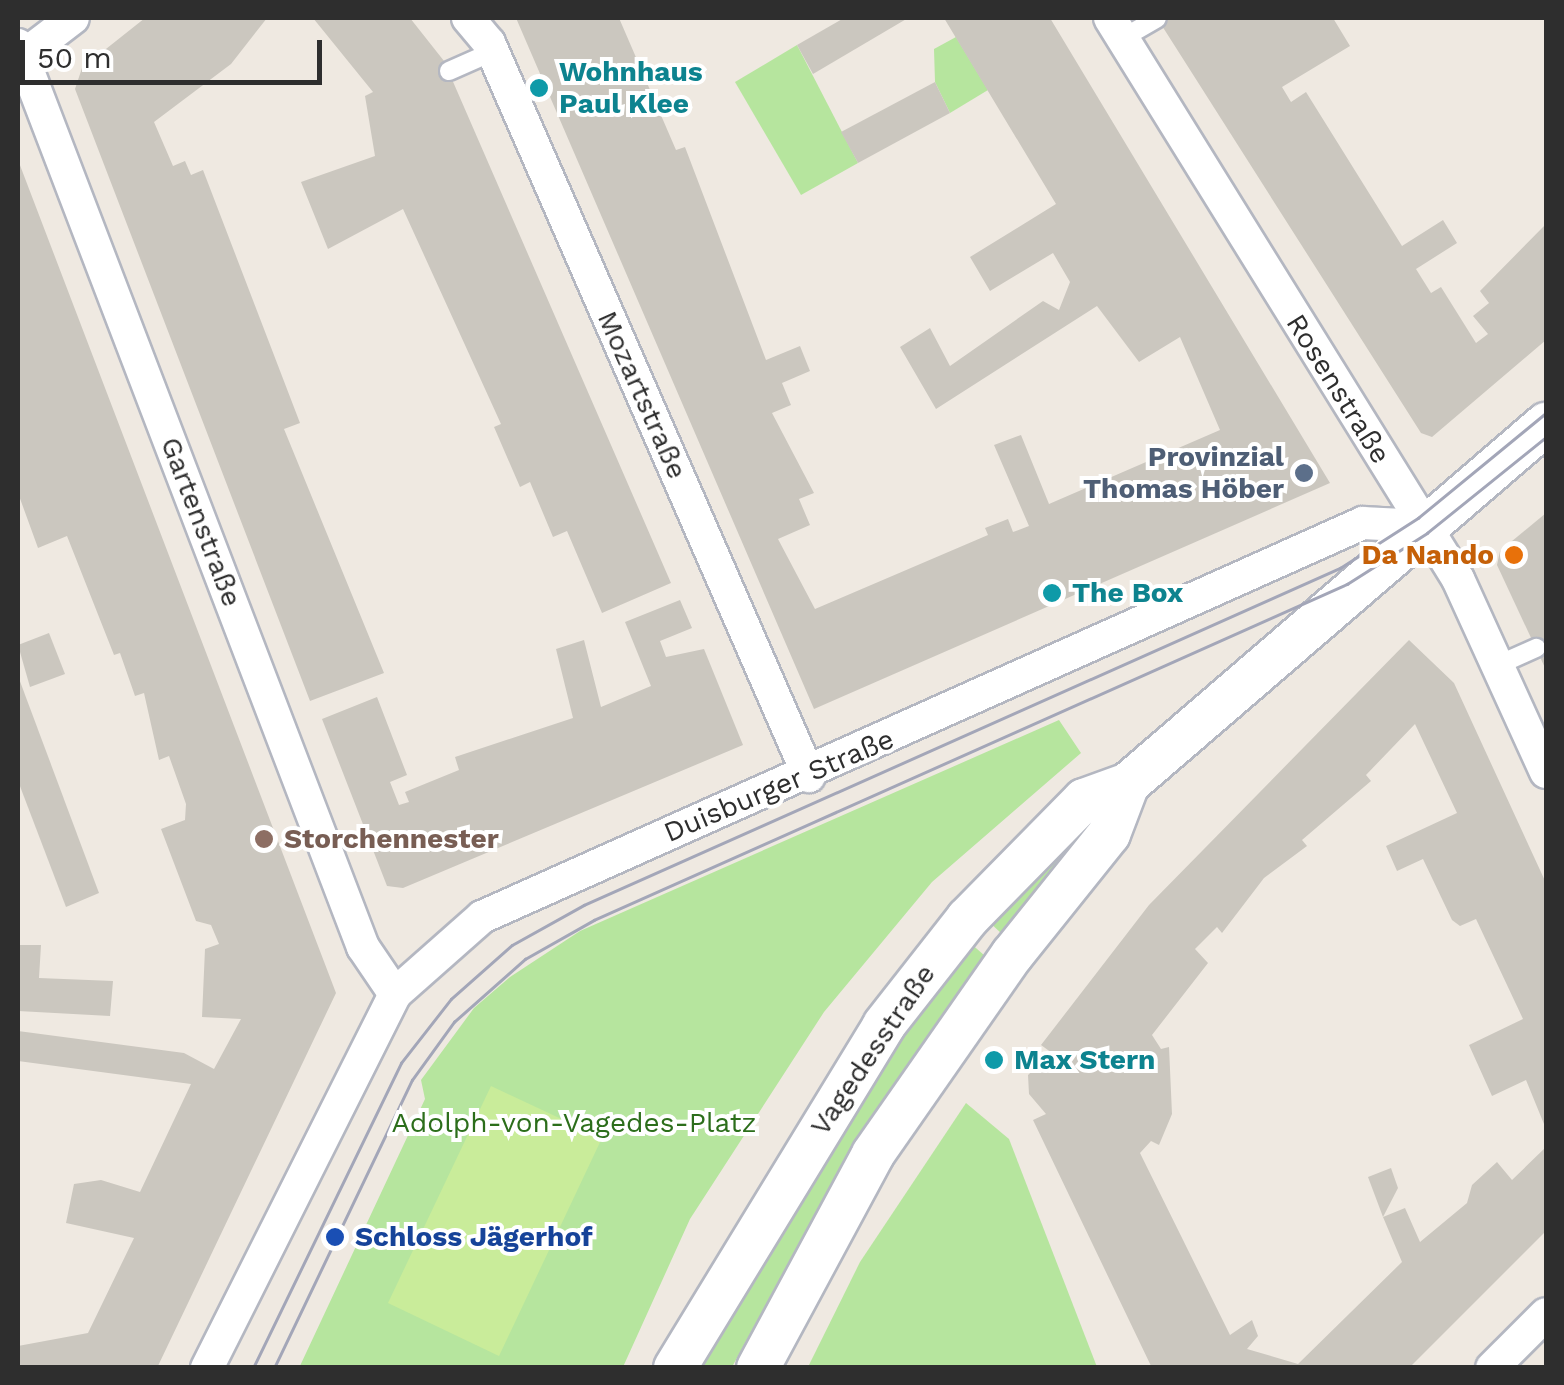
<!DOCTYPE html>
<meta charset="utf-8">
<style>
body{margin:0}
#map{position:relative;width:1564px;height:1385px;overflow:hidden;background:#efe9e1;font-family:"Work Sans",sans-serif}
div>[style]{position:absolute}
.green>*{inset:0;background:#b6e59e}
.pitch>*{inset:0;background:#c9ec9a}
.building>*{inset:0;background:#cbc7bf}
.roads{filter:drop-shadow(2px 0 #b4b7c1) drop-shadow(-2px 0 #b4b7c1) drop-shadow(0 2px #b4b7c1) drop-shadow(0 -2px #b4b7c1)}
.service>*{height:18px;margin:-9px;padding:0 9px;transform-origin:9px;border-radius:9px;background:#fff}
.minor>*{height:32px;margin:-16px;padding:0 16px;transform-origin:16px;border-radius:16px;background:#fff}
.tertiary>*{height:42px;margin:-21px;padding:0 21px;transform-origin:21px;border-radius:21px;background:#fff}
.tram>*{height:2.5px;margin:-1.25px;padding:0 1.25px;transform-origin:1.25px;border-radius:1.25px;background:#a3a6b8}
.dots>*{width:28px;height:28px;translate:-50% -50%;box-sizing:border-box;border:5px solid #fff;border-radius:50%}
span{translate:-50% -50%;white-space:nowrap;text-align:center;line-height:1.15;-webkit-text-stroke:8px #fff;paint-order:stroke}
.culture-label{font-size:28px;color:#0d838f;font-weight:700}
.left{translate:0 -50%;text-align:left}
.street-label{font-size:28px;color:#2e2e2e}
.service-label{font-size:28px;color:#4e5e75;font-weight:700}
.right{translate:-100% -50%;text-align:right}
.food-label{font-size:28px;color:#c56008;font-weight:700}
.education-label{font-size:28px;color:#785e54;font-weight:700}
.park-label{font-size:28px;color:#2c6e1b}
.transit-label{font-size:28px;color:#164399;font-weight:700}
.frame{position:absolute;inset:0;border:20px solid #2e2e2e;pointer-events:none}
.scale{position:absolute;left:20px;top:40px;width:302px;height:45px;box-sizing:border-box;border:5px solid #2e2e2e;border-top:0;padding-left:12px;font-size:30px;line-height:35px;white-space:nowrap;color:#2e2e2e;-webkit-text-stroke:8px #fff;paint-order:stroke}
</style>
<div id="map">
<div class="green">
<div style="clip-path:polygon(956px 37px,988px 90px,950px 113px,935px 82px,934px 49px)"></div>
<div style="clip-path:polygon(797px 45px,858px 163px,801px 195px,735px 82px)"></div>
<div style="clip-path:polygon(1059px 720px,1081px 753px,932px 882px,824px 1012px,690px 1219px,623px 1367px,299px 1368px,425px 1099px,421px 1080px,474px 1008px,510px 977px,580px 931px)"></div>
<div style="clip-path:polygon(1079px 831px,1083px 835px,1002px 934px,987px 920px)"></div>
<div style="clip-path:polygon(968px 941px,985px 956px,847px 1156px,732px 1367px,702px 1368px,855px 1100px)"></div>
<div style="clip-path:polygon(966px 1103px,1009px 1139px,1097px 1367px,808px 1367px,860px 1262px)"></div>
</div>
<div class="pitch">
<div style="clip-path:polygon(491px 1086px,602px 1138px,499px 1356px,388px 1303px)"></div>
</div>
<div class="building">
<div style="clip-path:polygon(145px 18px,267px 18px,231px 64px,154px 122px,173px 166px,185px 161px,191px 175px,203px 170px,300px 423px,284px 429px,384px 673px,310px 701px,75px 89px,82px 68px)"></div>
<div style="clip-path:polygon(313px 18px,410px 18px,444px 61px,671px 583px,602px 613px,567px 531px,553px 537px,530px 482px,520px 487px,494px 427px,501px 424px,403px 209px,328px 249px,301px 182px,375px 156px,365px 96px,373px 92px)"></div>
<div style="clip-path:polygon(516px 18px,619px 18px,676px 150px,685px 147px,766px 360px,800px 346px,810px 371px,782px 383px,791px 405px,772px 413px,814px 493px,799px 499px,810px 525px,778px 539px,815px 609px,988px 535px,985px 528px,1008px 519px,1013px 532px,1029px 526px,994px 445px,1021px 435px,1049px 504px,1220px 430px,1180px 337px,1139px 362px,1097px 306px,936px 409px,900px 347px,930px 328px,950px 366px,1043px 301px,1059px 310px,1070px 282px,1053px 253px,990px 291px,970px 257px,1056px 204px,944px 18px,1050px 18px,1330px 483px,814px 709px)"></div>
<div style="clip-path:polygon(844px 18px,908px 18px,813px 74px,797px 45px)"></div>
<div style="clip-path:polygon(1157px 18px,1333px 18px,1350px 46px,1282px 87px,1291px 102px,1306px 92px,1402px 246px,1443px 220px,1457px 243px,1416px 269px,1431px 293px,1441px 287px,1476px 343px,1488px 334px,1473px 316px,1489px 303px,1480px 291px,1546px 224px,1546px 340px,1432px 437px,1421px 433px)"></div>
<div style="clip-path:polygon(935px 82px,950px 113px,858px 163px,841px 132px)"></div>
<div style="clip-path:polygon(18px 160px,336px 993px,157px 1368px,18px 1368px,18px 1346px,88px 1333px,134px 1238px,66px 1223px,74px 1184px,101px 1180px,140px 1192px,191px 1084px,18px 1061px,18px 1031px,184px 1053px,214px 1069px,241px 1019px,202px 1017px,205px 949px,219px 944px,211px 925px,196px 921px,161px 829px,185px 820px,186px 804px,169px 756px,159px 760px,144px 693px,135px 696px,120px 653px,114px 655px,67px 536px,38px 548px,18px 493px)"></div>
<div style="clip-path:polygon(1546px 513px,1546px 670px,1497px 565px,1500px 551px)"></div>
<div style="clip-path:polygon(680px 600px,692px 628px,660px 641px,666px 657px,704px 649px,743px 745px,403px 888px,387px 886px,322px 719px,377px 697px,407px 775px,390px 782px,399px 805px,409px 802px,405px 792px,459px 770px,455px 757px,573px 718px,556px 649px,584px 640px,601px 707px,651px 686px,625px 622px)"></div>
<div style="clip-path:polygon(49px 633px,65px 674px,30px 687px,18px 645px)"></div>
<div style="clip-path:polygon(1409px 640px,1454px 683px,1546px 883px,1546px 1129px,1526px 1080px,1492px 1096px,1469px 1045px,1523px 1019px,1476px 919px,1460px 926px,1452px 920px,1423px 859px,1397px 871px,1386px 846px,1457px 813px,1415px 724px,1366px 775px,1371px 781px,1302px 840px,1307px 846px,1264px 878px,1222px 933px,1217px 927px,1195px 949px,1208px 963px,1152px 1035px,1161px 1049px,1169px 1047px,1172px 1114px,1159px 1145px,1151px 1141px,1140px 1153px,1230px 1335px,1252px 1320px,1258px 1336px,1247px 1349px,1298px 1364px,1402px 1262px,1383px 1217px,1405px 1208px,1420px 1242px,1467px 1203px,1472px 1185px,1497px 1162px,1512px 1180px,1546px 1147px,1546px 1231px,1409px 1368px,1152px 1368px,1033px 1120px,1046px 1114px,1029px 1094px,1028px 1075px,1052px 1053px,1041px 1045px,1149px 905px)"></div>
<div style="clip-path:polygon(18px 676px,99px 893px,66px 907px,18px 781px)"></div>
<div style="clip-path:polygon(18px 945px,41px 945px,39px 978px,113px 981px,110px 1016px,18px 1011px)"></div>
<div style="clip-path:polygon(1391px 1168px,1398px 1188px,1383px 1217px,1368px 1177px)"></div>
</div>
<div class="roads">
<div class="service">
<div style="left:1123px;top:38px;width:39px;rotate:-30deg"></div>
<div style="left:449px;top:71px;width:47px;rotate:-23.8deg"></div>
<div style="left:1498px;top:665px;width:42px;rotate:-24.1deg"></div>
</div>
<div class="minor">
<div style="left:468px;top:18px;width:33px;rotate:50deg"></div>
<div style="left:489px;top:43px;width:800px;rotate:66.42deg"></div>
<div style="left:1110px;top:18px;width:660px;rotate:58.19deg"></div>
<div style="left:1458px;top:579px;width:212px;rotate:65.5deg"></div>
<div style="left:18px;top:45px;width:966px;rotate:69.07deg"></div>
<div style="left:363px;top:947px;width:57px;rotate:55.8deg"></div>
<div style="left:18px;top:60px;width:69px;rotate:-37.4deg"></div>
<div style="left:207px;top:1368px;width:419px;rotate:-63.3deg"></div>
<div style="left:395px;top:994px;width:116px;rotate:-41.5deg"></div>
<div style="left:482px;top:917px;width:965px;rotate:-24.1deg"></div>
<div style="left:1363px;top:523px;width:59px;rotate:2.9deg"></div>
<div style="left:1492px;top:1368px;width:76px;rotate:-45deg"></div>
</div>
<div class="tertiary">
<div style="left:675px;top:1368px;width:402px;rotate:-58.6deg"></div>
<div style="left:884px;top:1025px;width:135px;rotate:-51.9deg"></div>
<div style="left:967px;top:919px;width:167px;rotate:-45.5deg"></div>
<div style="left:1084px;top:800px;width:47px;rotate:-20deg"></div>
<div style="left:1128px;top:784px;width:552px;rotate:-40.74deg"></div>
<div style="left:758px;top:1368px;width:243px;rotate:-61.7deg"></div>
<div style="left:873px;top:1154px;width:243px;rotate:-55.1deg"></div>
<div style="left:1012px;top:955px;width:155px;rotate:-51.3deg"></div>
<div style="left:1109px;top:834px;width:53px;rotate:-69.2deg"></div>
</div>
</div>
<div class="tram">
<div style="left:253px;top:1368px;width:339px;rotate:-64.1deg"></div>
<div style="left:401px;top:1063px;width:81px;rotate:-52deg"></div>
<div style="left:451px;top:999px;width:81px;rotate:-41.5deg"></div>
<div style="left:512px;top:945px;width:82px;rotate:-29.1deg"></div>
<div style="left:584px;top:905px;width:828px;rotate:-24.03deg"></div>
<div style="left:1340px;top:568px;width:93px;rotate:-32.7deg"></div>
<div style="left:1418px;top:518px;width:166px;rotate:-39.4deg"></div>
<div style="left:274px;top:1368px;width:319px;rotate:-64.4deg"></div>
<div style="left:412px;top:1080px;width:72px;rotate:-54.1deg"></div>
<div style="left:454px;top:1022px;width:95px;rotate:-41.6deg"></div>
<div style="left:525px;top:959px;width:79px;rotate:-29.5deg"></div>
<div style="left:594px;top:920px;width:825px;rotate:-24.05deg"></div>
<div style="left:1347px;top:584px;width:95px;rotate:-32.5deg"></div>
<div style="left:1427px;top:533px;width:153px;rotate:-38.9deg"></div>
</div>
<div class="dots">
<div style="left:539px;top:88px;background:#0f9aa8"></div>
<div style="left:1304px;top:473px;background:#5c6f8a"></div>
<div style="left:1514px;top:555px;background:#e8710a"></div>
<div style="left:1052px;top:593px;background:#0f9aa8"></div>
<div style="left:264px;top:839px;background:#8d6e63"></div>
<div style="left:994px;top:1060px;background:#0f9aa8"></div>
<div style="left:335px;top:1237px;background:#1a4fb4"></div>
</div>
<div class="culture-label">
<span class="left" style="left:559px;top:88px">Wohnhaus<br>Paul Klee</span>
<span class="left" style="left:1072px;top:593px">The Box</span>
<span class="left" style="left:1014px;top:1060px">Max Stern</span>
</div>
<div class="street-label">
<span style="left:1338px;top:389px;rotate:58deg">Rosenstraße</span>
<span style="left:642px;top:395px;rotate:66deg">Mozartstraße</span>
<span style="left:201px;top:522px;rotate:69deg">Gartenstraße</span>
<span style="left:779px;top:786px;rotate:-23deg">Duisburger Straße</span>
<span style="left:873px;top:1050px;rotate:-56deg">Vagedesstraße</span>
</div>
<div class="service-label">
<span class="right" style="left:1284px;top:473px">Provinzial<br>Thomas Höber</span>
</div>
<div class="food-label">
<span class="right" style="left:1494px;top:555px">Da Nando</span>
</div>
<div class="education-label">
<span class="left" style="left:284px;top:839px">Storchennester</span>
</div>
<div class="park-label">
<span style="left:574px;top:1123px">Adolph-von-Vagedes-Platz</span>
</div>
<div class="transit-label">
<span class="left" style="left:355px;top:1237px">Schloss Jägerhof</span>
</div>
<div class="frame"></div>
<div class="scale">50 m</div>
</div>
